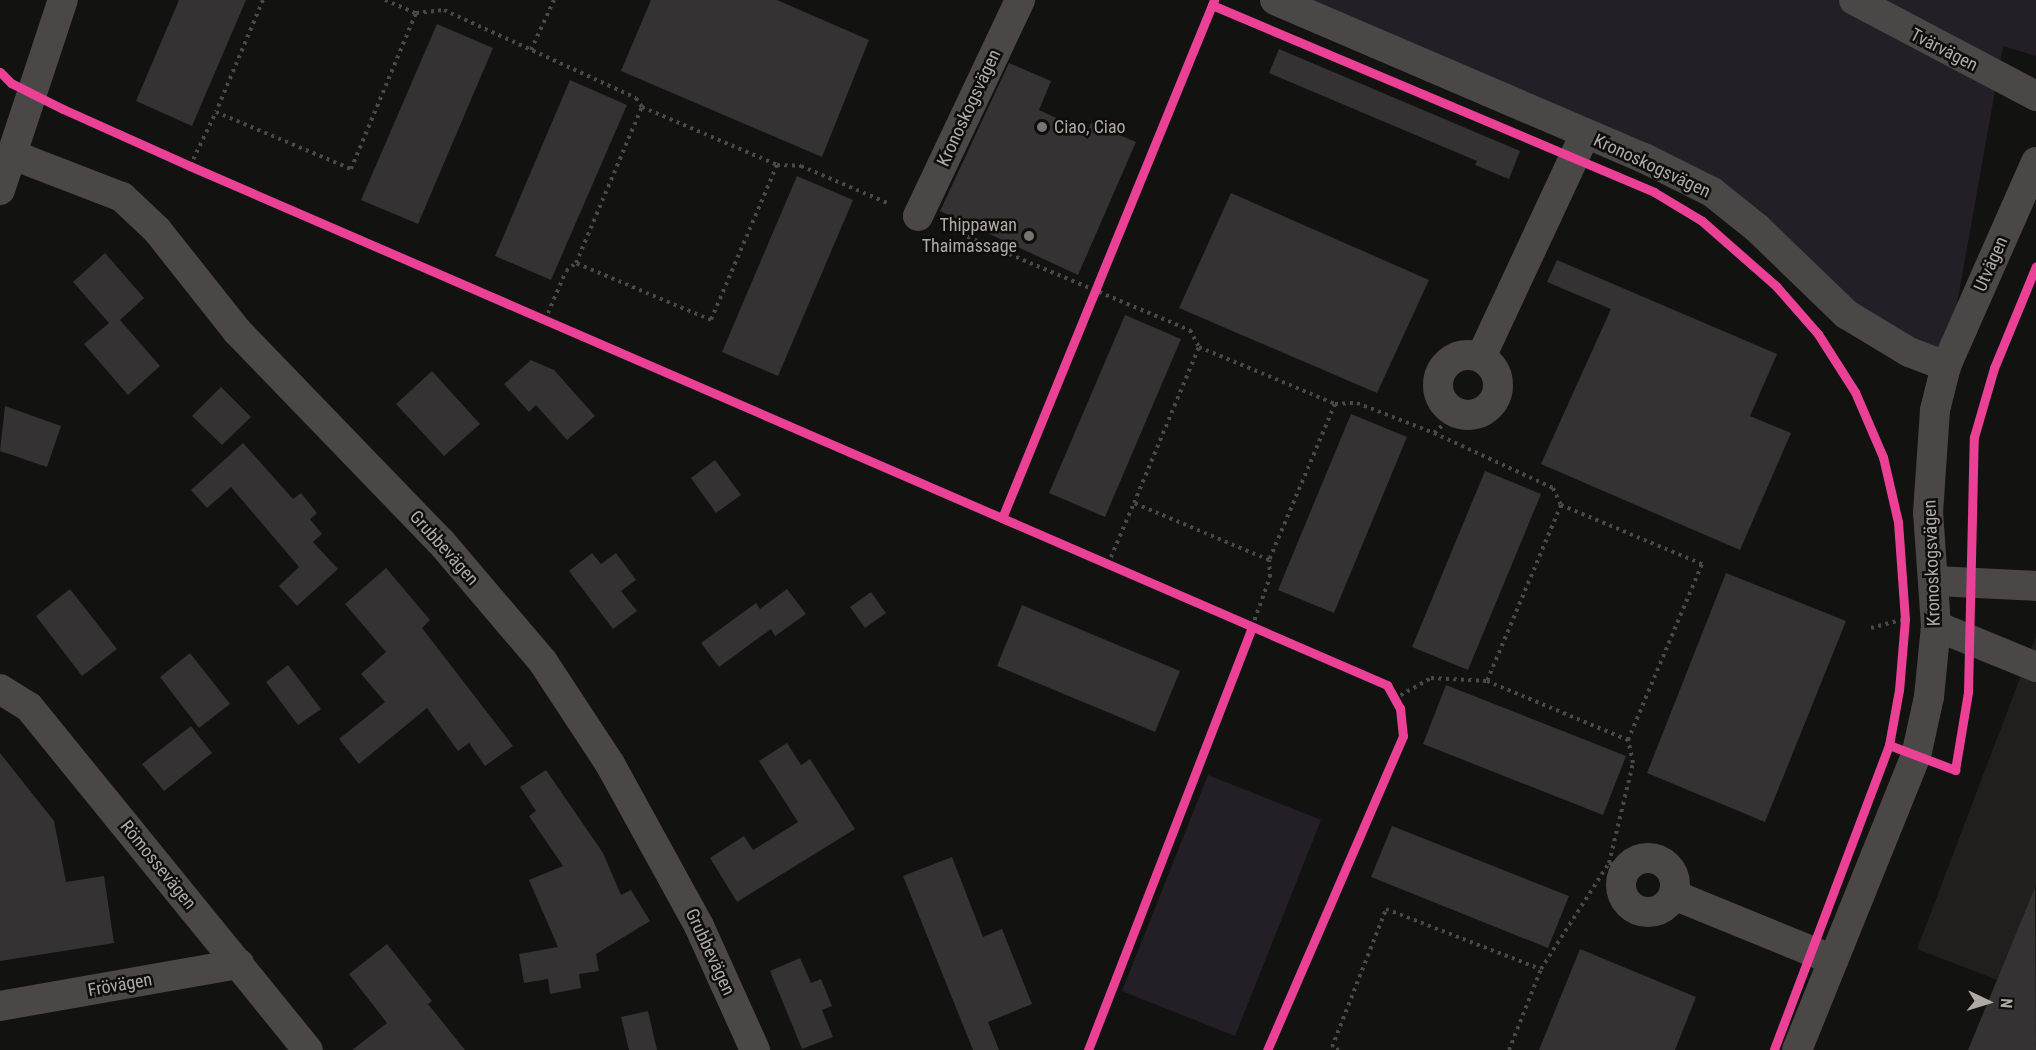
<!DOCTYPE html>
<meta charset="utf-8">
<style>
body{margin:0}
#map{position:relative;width:2036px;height:1050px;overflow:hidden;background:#121211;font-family:"Roboto Condensed",sans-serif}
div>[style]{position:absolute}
.built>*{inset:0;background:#201f1e}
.green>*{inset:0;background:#241f26}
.building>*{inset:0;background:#343232}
.path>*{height:4px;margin-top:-2px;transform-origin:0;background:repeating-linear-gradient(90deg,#4b4947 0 3px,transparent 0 7.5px)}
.minor>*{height:30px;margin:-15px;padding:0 15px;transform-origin:15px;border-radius:15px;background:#4a4746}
.minor>.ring{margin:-15px;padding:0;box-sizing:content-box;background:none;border:30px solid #4a4746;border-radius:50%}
.cycleway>*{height:9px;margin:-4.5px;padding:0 4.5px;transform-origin:4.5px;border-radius:4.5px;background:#ea4096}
.dots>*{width:16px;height:16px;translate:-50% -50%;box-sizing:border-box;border:3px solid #0d0d0c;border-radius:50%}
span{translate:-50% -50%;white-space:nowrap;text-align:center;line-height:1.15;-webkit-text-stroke:5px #0d0d0c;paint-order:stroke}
.street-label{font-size:18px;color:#b1a9a3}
.poi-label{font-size:18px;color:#b1a9a3}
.left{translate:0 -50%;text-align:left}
.right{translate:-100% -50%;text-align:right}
.north{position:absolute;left:1958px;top:972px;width:60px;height:60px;-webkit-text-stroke:4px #0d0d0c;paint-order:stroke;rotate:94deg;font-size:16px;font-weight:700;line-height:24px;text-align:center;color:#b1a9a3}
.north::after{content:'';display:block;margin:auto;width:21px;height:27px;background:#b1a9a3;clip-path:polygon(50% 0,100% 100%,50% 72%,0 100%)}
</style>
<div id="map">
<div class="built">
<div style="clip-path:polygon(2036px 636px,2036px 885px,1997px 980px,1917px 949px)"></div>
</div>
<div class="green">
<div style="clip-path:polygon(1275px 0,2036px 0,2036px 56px,2003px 46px,1946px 366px,1909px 352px,1757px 228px)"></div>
<div style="clip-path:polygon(1208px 775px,1321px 820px,1235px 1036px,1122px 991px)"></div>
</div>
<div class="building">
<div style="clip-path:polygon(179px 0,246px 0,192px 126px,136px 101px)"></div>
<div style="clip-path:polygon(651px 0,777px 0,869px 40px,822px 157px,621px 71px)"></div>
<div style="clip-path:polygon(437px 24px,493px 48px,418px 224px,361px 200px)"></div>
<div style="clip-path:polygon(1279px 49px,1520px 151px,1509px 179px,1475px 165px,1477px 161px,1269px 73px)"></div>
<div style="clip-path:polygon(1009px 63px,1051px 81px,1039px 110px,1087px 132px,1091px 123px,1136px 142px,1078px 275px,940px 211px)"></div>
<div style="clip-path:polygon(570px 80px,627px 105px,551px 280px,495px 256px)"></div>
<div style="clip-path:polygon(797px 176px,853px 200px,778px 376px,722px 352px)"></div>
<div style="clip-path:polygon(1231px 193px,1429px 280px,1377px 393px,1179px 308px)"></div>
<div style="clip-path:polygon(105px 253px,144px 298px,120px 320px,160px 366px,128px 395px,84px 344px,109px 323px,73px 282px)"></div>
<div style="clip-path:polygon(1557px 260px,1777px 354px,1750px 416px,1791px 433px,1740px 550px,1541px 464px,1611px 309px,1547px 282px)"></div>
<div style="clip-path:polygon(1125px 315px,1181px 339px,1105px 517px,1049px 493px)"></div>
<div style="clip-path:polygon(531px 360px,554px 370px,595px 416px,567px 440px,536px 405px,529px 412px,504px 384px)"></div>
<div style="clip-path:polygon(432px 371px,480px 424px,444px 456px,396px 404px)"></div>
<div style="clip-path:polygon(221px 387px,251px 417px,222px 445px,192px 416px)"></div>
<div style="clip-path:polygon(5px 406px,61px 426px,47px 467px,0 451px)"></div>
<div style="clip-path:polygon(1351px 414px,1407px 437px,1334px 613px,1278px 590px)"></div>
<div style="clip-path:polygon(243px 443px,293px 499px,301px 493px,317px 513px,310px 519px,322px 534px,313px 542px,338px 569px,297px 606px,279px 586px,299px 567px,231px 487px,207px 508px,191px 490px)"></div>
<div style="clip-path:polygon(715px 460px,741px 495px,716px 513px,691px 478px)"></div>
<div style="clip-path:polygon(1485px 471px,1541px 494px,1468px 670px,1412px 647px)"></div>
<div style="clip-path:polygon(592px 553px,601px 564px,616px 553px,636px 580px,621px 591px,637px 611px,613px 629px,569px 571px)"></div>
<div style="clip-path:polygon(386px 568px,430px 620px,422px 628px,513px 746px,485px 766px,469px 743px,458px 751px,427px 708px,359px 764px,339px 739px,385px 702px,361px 674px,386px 652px,345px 604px)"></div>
<div style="clip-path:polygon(1726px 573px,1846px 621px,1765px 822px,1647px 773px)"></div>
<div style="clip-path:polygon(70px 589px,117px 649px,82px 676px,36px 616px)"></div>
<div style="clip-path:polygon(787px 589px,806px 614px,775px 636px,771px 629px,719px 667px,701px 643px,756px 603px,760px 609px)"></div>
<div style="clip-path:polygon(871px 592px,886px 613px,865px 628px,850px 607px)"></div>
<div style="clip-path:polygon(1022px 605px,1180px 671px,1155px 732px,997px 666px)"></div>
<div style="clip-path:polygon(190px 653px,230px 704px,199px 728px,160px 677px)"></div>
<div style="clip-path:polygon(288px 665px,321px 709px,298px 725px,266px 682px)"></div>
<div style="clip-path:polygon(1446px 685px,1626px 756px,1603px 815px,1423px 744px)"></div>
<div style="clip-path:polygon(191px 726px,212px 753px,164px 791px,142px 764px)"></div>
<div style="clip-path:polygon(787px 743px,801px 765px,810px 759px,855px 829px,737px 902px,710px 858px,744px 836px,753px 850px,798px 822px,759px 761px)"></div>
<div style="clip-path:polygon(0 753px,54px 821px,66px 882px,104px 876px,114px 943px,0 961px)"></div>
<div style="clip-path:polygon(546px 770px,603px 853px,621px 895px,631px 890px,650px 921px,596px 954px,599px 971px,579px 974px,581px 988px,550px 994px,548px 979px,524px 983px,519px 954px,558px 947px,529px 880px,563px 866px,529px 816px,536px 811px,520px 787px)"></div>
<div style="clip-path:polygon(1392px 826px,1569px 896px,1548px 948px,1371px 877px)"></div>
<div style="clip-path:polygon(952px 857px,983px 937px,1002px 929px,1032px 1004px,988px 1022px,999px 1050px,973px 1050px,903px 876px)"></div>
<div style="clip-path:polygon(2035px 887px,2036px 1050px,1968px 1050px,1997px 980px)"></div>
<div style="clip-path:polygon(387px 944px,432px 1001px,428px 1004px,465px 1050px,352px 1050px,387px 1023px,349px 974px)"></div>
<div style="clip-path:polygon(1580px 949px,1696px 997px,1675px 1050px,1539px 1050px)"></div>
<div style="clip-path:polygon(800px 958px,811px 983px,821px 979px,832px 1006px,822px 1010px,833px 1037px,802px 1049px,770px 971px)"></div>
<div style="clip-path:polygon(648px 1011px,657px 1050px,629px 1050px,621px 1017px)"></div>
</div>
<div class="path">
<div style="left:263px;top:0;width:121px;rotate:112.8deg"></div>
<div style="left:216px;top:112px;width:147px;rotate:22.9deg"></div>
<div style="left:351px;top:169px;width:169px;rotate:-67.4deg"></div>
<div style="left:385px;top:0;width:34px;rotate:23deg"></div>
<div style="left:416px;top:13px;width:28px;rotate:-6deg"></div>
<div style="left:444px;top:10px;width:211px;rotate:24.6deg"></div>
<div style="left:636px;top:98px;width:11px;rotate:56deg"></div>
<div style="left:531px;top:50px;width:55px;rotate:-65.3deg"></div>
<div style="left:777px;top:165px;width:168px;rotate:113.1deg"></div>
<div style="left:711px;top:320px;width:147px;rotate:-157.1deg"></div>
<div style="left:576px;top:263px;width:169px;rotate:-67.1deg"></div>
<div style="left:642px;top:107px;width:147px;rotate:23.2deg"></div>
<div style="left:777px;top:165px;width:24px;rotate:2deg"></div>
<div style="left:801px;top:166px;width:97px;rotate:23.1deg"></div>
<div style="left:190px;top:166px;width:60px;rotate:-64.3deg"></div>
<div style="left:947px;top:228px;width:264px;rotate:22.8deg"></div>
<div style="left:1190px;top:330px;width:19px;rotate:62deg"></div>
<div style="left:545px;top:320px;width:53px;rotate:-66.8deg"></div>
<div style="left:566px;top:271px;width:13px;rotate:-39deg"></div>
<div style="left:1335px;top:404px;width:169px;rotate:112.9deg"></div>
<div style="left:1269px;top:560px;width:147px;rotate:-157.1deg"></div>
<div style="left:1134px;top:503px;width:169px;rotate:-67.4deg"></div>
<div style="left:1199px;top:347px;width:147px;rotate:22.7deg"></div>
<div style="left:1335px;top:404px;width:22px;rotate:-3deg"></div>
<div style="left:1357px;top:403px;width:83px;rotate:21.3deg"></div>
<div style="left:1434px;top:433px;width:131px;rotate:24.8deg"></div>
<div style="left:1553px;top:488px;width:19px;rotate:65deg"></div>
<div style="left:1434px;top:433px;width:30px;rotate:-42deg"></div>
<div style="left:1108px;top:564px;width:66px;rotate:-66.9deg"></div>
<div style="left:1252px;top:627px;width:53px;rotate:-70.2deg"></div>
<div style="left:1270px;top:577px;width:17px;rotate:-93deg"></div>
<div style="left:1871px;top:628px;width:34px;rotate:-15deg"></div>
<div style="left:1394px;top:699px;width:43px;rotate:-29.6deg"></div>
<div style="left:1431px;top:678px;width:56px;rotate:3.1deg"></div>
<div style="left:1609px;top:863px;width:17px;rotate:24deg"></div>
<div style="left:1339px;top:1050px;width:8px;rotate:-157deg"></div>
<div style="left:1332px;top:1047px;width:148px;rotate:-68.6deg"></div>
<div style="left:1386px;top:909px;width:166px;rotate:21.2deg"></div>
<div style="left:1509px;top:1050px;width:87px;rotate:-68.4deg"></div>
<div style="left:1541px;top:969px;width:126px;rotate:-57.3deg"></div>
<div style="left:1609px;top:863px;width:103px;rotate:-76.5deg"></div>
<div style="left:1633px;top:763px;width:24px;rotate:-102deg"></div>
<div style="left:1628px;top:740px;width:191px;rotate:-67.2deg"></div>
<div style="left:1702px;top:564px;width:153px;rotate:-157.3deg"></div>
<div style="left:1561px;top:505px;width:191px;rotate:112.8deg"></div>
<div style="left:1487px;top:681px;width:153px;rotate:22.7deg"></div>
</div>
<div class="minor">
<div style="left:1275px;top:0;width:401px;rotate:23.2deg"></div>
<div style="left:1644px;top:158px;width:76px;rotate:26.6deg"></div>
<div style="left:1712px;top:192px;width:58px;rotate:38.7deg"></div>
<div style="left:1757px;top:228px;width:124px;rotate:44deg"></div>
<div style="left:1846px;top:314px;width:74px;rotate:31.1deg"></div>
<div style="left:1909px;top:352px;width:40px;rotate:21deg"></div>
<div style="left:1854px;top:0;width:206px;rotate:27.8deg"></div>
<div style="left:13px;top:155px;width:117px;rotate:21.1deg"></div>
<div style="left:122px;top:197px;width:48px;rotate:43.3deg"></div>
<div style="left:157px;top:230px;width:129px;rotate:51.6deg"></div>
<div style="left:237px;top:331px;width:293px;rotate:46deg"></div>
<div style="left:441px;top:542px;width:157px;rotate:49.6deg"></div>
<div style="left:543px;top:662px;width:122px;rotate:56.7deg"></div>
<div style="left:610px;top:764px;width:185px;rotate:61.2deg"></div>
<div style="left:699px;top:926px;width:136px;rotate:65.7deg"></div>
<div style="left:0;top:190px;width:200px;rotate:-71.7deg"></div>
<div style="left:918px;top:216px;width:239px;rotate:-64.7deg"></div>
<div class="ring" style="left:1438px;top:355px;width:30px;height:30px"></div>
<div style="left:1481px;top:357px;width:246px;rotate:-65deg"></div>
<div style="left:1935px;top:581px;width:101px;rotate:2.8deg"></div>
<div style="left:1936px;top:626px;width:108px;rotate:22.3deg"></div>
<div style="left:0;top:689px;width:34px;rotate:32deg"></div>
<div style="left:29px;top:707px;width:442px;rotate:50.9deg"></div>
<div class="ring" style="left:1621px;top:858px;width:24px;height:24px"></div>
<div style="left:1674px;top:895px;width:172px;rotate:22.2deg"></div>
<div style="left:0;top:1006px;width:243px;rotate:-10deg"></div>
<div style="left:1797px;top:1050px;width:317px;rotate:-68deg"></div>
<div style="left:1916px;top:756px;width:60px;rotate:-77.6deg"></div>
<div style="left:1929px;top:697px;width:71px;rotate:-84.4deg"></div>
<div style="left:1936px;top:626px;width:113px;rotate:-94deg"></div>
<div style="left:1928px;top:513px;width:103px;rotate:-86.1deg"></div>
<div style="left:1935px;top:410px;width:45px;rotate:-76deg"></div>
<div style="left:1946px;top:366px;width:223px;rotate:-66.2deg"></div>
</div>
<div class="cycleway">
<div style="left:1212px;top:5px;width:480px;rotate:22.9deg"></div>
<div style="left:1654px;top:192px;width:56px;rotate:31.1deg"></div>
<div style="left:1702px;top:221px;width:98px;rotate:41.3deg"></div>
<div style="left:1776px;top:286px;width:64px;rotate:48.8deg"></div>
<div style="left:1818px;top:334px;width:69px;rotate:57.5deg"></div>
<div style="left:1855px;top:392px;width:71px;rotate:66.7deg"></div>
<div style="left:1883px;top:457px;width:67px;rotate:77deg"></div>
<div style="left:1898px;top:522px;width:97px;rotate:85.9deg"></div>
<div style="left:1905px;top:619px;width:71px;rotate:94.8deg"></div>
<div style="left:1899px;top:690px;width:56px;rotate:100.3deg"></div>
<div style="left:1889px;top:745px;width:326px;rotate:110.7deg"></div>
<div style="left:0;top:72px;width:16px;rotate:45deg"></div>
<div style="left:11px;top:83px;width:58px;rotate:26.6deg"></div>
<div style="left:63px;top:109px;width:139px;rotate:24.2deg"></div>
<div style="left:190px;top:166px;width:1305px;rotate:23.44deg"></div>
<div style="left:1387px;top:685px;width:26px;rotate:61deg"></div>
<div style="left:1400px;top:708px;width:28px;rotate:84deg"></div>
<div style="left:1403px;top:736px;width:342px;rotate:113.4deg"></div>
<div style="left:1002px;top:518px;width:560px;rotate:-67.74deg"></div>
<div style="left:1889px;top:745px;width:71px;rotate:20.7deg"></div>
<div style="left:1955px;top:770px;width:79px;rotate:-80.5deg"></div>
<div style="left:1968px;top:692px;width:255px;rotate:-88.7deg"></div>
<div style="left:1974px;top:437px;width:72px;rotate:-73.8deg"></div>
<div style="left:1994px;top:368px;width:110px;rotate:-67.6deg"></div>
<div style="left:1088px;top:1050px;width:454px;rotate:-68.8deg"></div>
</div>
<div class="dots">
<div style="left:1042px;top:127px;background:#797470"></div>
<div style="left:1029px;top:236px;background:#797470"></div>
</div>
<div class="street-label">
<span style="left:1944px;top:50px;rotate:27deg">Tvärvägen</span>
<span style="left:969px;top:108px;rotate:-65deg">Kronoskogsvägen</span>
<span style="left:1652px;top:166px;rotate:25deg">Kronoskogsvägen</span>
<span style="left:1991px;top:264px;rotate:-66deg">Utvägen</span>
<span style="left:444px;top:548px;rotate:48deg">Grubbevägen</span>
<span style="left:1932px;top:563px;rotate:-92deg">Kronoskogsvägen</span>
<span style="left:158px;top:865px;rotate:51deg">Römossevägen</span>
<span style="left:710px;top:952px;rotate:65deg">Grubbevägen</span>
<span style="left:120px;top:985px;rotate:-10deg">Frövägen</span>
</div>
<div class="poi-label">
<span class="left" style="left:1054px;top:127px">Ciao, Ciao</span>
<span class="right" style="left:1017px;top:236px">Thippawan<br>Thaimassage</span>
</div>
<div class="north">N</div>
</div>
